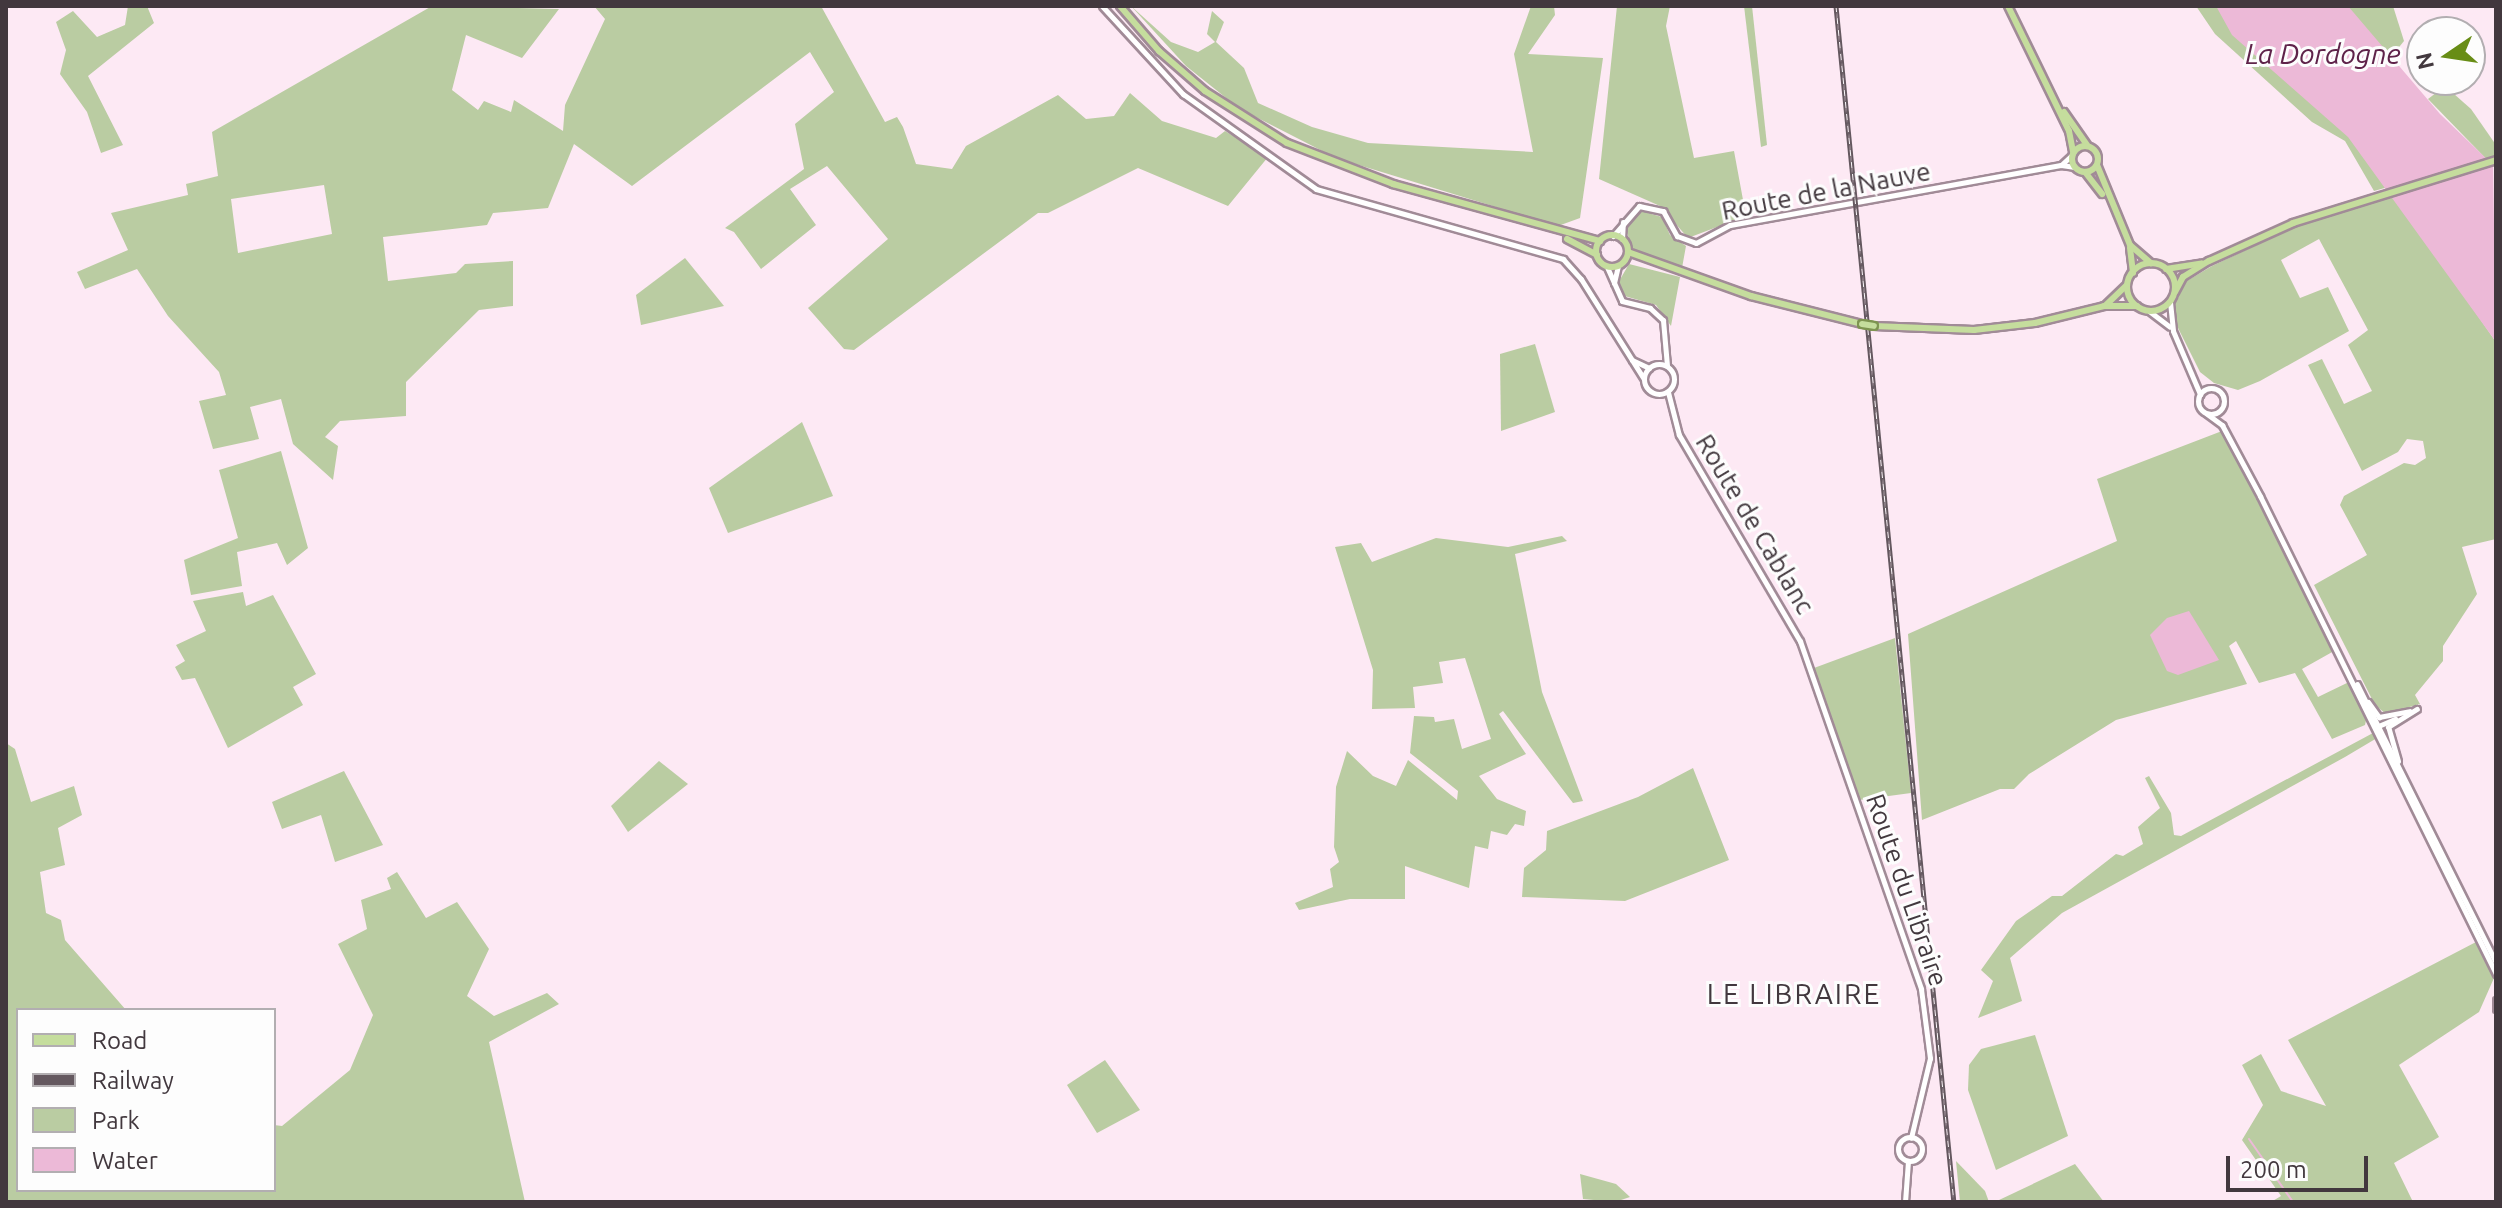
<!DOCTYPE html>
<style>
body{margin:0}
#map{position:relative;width:2502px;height:1208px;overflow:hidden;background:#fde9f4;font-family:Ubuntu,sans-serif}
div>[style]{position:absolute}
.green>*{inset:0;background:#bacca2}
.water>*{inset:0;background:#ecb9d7}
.stream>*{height:2px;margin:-1px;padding:0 1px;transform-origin:1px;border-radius:1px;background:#ecb9d7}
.roads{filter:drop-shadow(2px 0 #a18b97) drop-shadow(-2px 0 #a18b97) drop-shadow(0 2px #a18b97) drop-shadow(0 -2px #a18b97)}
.tertiary>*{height:5px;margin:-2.5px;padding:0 2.5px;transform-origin:2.5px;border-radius:2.5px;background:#fff}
.secondary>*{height:5px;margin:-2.5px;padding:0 2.5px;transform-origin:2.5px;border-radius:2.5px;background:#fff}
.secondary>.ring{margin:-2.5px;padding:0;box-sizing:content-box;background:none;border:5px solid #fff;border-radius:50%}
.primary>*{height:6px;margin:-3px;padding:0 3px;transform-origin:3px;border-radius:3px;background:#c5dd9d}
.primary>.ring{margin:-3px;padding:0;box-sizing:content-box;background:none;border:6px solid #c5dd9d;border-radius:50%}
.rail>*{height:5px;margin-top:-2.5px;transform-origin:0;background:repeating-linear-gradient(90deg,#fdfdfd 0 6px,#64585f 0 12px);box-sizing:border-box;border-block:2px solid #64585f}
.bridges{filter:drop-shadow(2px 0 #7e9451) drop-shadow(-2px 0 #7e9451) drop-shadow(0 2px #7e9451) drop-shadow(0 -2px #7e9451)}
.primary-bridge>*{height:6px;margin:-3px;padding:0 3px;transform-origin:3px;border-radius:3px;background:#c5dd9d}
span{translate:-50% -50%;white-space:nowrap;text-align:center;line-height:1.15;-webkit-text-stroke:6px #fdfdfd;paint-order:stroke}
.street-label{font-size:26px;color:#42383e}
.water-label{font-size:28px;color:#5f234a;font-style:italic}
.neighbourhood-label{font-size:28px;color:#42383e;letter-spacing:2px}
.frame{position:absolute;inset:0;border:8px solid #42383e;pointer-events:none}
.legend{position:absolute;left:16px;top:1008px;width:260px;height:184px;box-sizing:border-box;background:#fdfdfd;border:2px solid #b2aeb1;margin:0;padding:10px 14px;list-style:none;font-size:24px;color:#42383e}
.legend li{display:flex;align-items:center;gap:16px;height:40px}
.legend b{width:40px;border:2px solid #b2aeb1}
.north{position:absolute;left:2406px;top:16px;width:80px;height:80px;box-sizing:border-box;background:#fdfdfd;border:2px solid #b2aeb1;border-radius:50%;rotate:257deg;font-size:22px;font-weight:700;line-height:32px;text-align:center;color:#42383e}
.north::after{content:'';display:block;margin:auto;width:28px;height:36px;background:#688d16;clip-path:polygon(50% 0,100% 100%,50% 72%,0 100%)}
.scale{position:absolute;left:2226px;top:1156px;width:142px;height:36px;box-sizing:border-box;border:4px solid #42383e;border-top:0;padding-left:10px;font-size:24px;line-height:28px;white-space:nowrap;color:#42383e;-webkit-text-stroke:6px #fdfdfd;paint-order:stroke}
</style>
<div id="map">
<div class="green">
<div style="clip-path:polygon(128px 6px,147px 6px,154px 23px,88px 76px,123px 145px,101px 153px,87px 112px,60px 74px,66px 50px,56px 22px,73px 11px,97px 37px,125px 25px)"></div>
<div style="clip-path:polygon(evenodd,432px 6px,559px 9px,522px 58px,466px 35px,452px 90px,478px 110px,484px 101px,511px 112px,514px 100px,563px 131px,565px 105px,605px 19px,594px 6px,821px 6px,885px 122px,897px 117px,903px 127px,916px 164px,952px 169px,966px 146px,1058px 95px,1086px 119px,1114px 116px,1130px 93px,1162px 121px,1216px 138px,1225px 131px,1268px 157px,1228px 206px,1138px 168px,1048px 213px,1038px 213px,854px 350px,844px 349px,808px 308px,888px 239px,827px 166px,790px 189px,816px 225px,761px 269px,734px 232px,725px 228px,804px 169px,795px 124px,834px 92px,810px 52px,632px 186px,574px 144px,548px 208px,493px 213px,487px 225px,383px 237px,388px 281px,456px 273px,465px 264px,513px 261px,513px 306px,479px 310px,406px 382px,406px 416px,340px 421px,325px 437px,338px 446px,333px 480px,293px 444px,281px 399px,250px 407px,259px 439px,213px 449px,199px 401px,226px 395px,219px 372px,168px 316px,137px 269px,85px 289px,77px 272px,128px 250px,111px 213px,188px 195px,186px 184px,218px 176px,212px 132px,432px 6px,324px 185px,332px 234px,238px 253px,231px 199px,324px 185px)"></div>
<div style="clip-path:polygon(1131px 6px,1171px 42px,1198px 52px,1215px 42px,1207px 34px,1212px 11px,1224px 22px,1216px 42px,1244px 68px,1258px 103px,1312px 127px,1368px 143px,1533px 152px,1514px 54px,1531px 6px,1554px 6px,1555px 15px,1528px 54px,1603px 58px,1580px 218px,1558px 226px,1336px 158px,1240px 109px,1186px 66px)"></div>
<div style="clip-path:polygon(1617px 6px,1670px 6px,1666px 26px,1694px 158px,1734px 151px,1746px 216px,1688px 238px,1660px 206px,1599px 179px)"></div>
<div style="clip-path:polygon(1744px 6px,1752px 6px,1767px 145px,1761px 147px)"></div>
<div style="clip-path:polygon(2196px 6px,2238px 6px,2386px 176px,2388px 187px,2374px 191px,2345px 141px,2312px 122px,2215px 34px)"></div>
<div style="clip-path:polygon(2340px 6px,2393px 6px,2404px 41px,2391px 57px)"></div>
<div style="clip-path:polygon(2445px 86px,2471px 109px,2496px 145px,2496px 169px,2428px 99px)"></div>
<div style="clip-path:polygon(2394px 195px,2496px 342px,2496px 539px,2462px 547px,2477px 594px,2443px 646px,2443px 661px,2415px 695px,2420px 704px,2386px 714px,2375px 705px,2314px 585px,2367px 555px,2340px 505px,2344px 496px,2404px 463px,2415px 465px,2426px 458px,2423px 441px,2407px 439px,2398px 452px,2362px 471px,2308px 365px,2322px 359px,2344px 404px,2372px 391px,2348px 345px,2368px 330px,2319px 239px,2281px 260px,2300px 298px,2328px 287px,2349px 331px,2260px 381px,2238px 390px,2214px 383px,2200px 372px,2173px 318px,2173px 306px,2185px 282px,2212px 266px,2320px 215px)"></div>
<div style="clip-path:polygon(1641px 211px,1662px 217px,1670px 235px,1686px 246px,1682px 268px,1636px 252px,1631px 245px,1626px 229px)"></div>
<div style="clip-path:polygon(685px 258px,724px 306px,641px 325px,636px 295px)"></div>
<div style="clip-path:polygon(1629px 264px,1680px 277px,1671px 326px,1656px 305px,1621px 295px,1618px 283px)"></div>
<div style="clip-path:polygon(1535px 344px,1555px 412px,1501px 431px,1500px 354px)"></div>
<div style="clip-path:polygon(802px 422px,833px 496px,728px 533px,709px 488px)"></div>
<div style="clip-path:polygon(2222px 431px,2334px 651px,2302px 669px,2318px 697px,2349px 682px,2367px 716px,2365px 725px,2332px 739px,2295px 673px,2259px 683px,2236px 641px,2229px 646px,2247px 684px,2116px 720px,2029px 774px,2014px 789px,2000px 789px,1922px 820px,1908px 634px,2117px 541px,2097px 479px)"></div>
<div style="clip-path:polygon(281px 451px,308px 548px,287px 565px,277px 543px,237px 552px,242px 586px,191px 595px,184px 560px,238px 538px,219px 470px)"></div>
<div style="clip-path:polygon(1562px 536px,1567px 541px,1515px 554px,1542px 692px,1583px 801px,1573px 803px,1503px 711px,1499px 714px,1526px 754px,1479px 776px,1497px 799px,1526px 811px,1524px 826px,1515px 824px,1507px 835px,1491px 831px,1488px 849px,1475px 846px,1469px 888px,1405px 866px,1405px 899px,1350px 899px,1299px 910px,1295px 903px,1333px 887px,1330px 869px,1339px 862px,1334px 847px,1336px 787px,1347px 751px,1373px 776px,1396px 786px,1408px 760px,1457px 800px,1458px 791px,1410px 753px,1414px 716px,1434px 717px,1435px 722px,1454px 719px,1462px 749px,1491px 739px,1465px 658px,1439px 662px,1443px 683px,1413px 687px,1415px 708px,1372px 709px,1373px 670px,1335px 547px,1361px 543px,1372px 562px,1436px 538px,1508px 547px)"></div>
<div style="clip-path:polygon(243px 592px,246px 606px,273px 595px,316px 674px,293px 687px,303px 705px,228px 748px,195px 678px,182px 680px,175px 667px,185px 661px,176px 645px,206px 631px,193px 601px)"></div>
<div style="clip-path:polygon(1895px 638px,1911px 793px,1859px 800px,1814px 668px)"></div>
<div style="clip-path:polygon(2373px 733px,2377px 738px,2345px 757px,2062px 913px,2010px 958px,2022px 1001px,1978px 1018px,1993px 981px,1981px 970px,2016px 921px,2052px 896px,2062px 896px,2116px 854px,2123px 856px,2143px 844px,2138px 827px,2160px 808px,2145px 778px,2149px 776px,2171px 813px,2174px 835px,2181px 836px)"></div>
<div style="clip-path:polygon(6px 743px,15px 749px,31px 802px,74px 786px,82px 815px,58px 828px,65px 865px,40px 872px,46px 913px,61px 920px,65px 940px,126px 1010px,18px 1010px,18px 1190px,274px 1190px,274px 1125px,282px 1126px,350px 1070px,373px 1015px,338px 944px,367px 929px,361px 900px,391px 889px,387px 878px,397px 872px,426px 918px,457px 902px,489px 949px,467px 996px,494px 1016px,547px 993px,559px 1004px,489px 1042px,525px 1202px,6px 1202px)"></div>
<div style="clip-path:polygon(659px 761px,688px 784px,628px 832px,611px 806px)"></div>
<div style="clip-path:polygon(1693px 768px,1729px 860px,1625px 901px,1522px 897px,1524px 868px,1546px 850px,1547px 831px,1638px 797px)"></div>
<div style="clip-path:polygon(344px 771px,383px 845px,335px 862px,321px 815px,282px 829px,272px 802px)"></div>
<div style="clip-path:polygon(2476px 942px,2494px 978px,2479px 1012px,2399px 1065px,2439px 1137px,2394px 1163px,2413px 1202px,2271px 1202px,2281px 1196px,2242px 1140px,2263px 1105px,2242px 1065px,2261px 1054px,2281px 1091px,2326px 1106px,2288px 1040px)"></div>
<div style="clip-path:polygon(2035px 1035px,2068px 1136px,1996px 1170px,1968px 1090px,1969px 1065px,1981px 1049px)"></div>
<div style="clip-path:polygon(1105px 1060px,1140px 1110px,1097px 1133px,1067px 1085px)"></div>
<div style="clip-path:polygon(1956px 1161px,1985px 1191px,1989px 1202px,1960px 1202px)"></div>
<div style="clip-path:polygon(2075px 1164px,2104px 1202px,2000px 1202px,1999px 1200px)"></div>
<div style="clip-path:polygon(1580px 1174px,1616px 1184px,1630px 1197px,1615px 1202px,1583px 1199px)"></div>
</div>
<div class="water">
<div style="clip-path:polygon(2216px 6px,2348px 6px,2440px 114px,2493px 165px,2496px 342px,2348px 137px,2232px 35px)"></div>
<div style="clip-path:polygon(2189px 611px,2219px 660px,2178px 675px,2167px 671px,2150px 635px,2167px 618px)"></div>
</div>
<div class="stream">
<div style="left:2249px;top:1139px;width:77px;rotate:55.1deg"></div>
</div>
<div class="roads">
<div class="tertiary">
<div style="left:2061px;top:165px;width:15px;rotate:-42deg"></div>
<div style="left:1613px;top:236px;width:40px;rotate:-49deg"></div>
<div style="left:1639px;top:206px;width:25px;rotate:12deg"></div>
<div style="left:1663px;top:211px;width:29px;rotate:61deg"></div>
<div style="left:1677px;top:236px;width:20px;rotate:20deg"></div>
<div style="left:1696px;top:243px;width:38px;rotate:-28deg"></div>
<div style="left:1730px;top:225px;width:336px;rotate:-10.3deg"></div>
<div style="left:2061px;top:165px;width:14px;rotate:8deg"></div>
<div style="left:1622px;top:239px;width:17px;rotate:-87deg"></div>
<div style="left:2368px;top:702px;width:19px;rotate:54deg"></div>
<div style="left:2379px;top:717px;width:31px;rotate:-11deg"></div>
<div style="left:2376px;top:727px;width:21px;rotate:-23deg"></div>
<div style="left:2398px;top:761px;width:35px;rotate:-106deg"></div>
<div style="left:2388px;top:727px;width:34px;rotate:-32deg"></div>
</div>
<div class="secondary">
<div style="left:1102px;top:6px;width:120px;rotate:47.4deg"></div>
<div style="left:1183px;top:94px;width:163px;rotate:35.5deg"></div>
<div style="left:1316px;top:189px;width:257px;rotate:15.8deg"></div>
<div style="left:1563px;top:259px;width:27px;rotate:48deg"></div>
<div style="left:1581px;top:279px;width:118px;rotate:57.8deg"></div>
<div style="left:1607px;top:267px;width:37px;rotate:66deg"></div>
<div style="left:1622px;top:301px;width:29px;rotate:14deg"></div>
<div style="left:1650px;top:308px;width:18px;rotate:43deg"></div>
<div style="left:1663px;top:320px;width:46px;rotate:85deg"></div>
<div style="left:1614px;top:283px;width:17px;rotate:-77deg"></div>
<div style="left:2170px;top:302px;width:29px;rotate:84deg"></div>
<div style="left:2173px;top:331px;width:69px;rotate:66.8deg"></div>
<div style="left:2149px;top:311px;width:26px;rotate:37deg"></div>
<div style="left:1632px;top:360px;width:19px;rotate:25deg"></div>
<div class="ring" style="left:1644px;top:364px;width:25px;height:25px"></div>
<div class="ring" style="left:2198px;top:388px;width:21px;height:21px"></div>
<div style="left:1668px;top:392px;width:44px;rotate:75.7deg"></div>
<div style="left:1679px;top:435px;width:239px;rotate:59.6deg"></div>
<div style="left:1800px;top:641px;width:368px;rotate:70.8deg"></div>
<div style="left:1921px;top:989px;width:70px;rotate:82.6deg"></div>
<div style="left:1930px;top:1058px;width:82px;rotate:103.4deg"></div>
<div style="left:2207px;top:414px;width:19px;rotate:36deg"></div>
<div style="left:2222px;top:425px;width:81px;rotate:61.8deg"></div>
<div style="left:2260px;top:496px;width:533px;rotate:63.72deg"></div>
<div style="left:2357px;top:684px;width:309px;rotate:63.5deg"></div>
<div style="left:2496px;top:1000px;width:9px;rotate:90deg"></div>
<div class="ring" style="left:1898px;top:1137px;width:19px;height:19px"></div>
<div style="left:1905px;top:1202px;width:41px;rotate:-85.8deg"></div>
</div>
<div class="primary">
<div style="left:1120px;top:6px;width:60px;rotate:49.1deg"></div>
<div style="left:1159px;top:51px;width:61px;rotate:41deg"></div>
<div style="left:1205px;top:91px;width:97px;rotate:32.4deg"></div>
<div style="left:1287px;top:143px;width:114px;rotate:21.1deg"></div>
<div style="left:1393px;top:184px;width:215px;rotate:15.4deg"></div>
<div style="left:2008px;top:6px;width:139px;rotate:64deg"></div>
<div style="left:2069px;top:131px;width:21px;rotate:79deg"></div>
<div style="left:2064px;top:112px;width:40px;rotate:55.1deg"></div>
<div class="ring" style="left:2072px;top:146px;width:20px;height:20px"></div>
<div style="left:2097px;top:165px;width:87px;rotate:67.6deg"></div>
<div style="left:2130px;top:245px;width:28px;rotate:41deg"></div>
<div style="left:2085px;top:172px;width:28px;rotate:52deg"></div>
<div class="ring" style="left:1596px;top:235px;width:26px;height:26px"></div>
<div style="left:1567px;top:239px;width:34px;rotate:28deg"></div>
<div style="left:2130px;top:248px;width:25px;rotate:83deg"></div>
<div style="left:1628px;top:252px;width:131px;rotate:19.7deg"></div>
<div style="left:1751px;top:296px;width:114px;rotate:14.2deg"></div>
<div class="ring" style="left:2127px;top:263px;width:42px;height:42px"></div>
<div style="left:2166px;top:269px;width:36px;rotate:-9deg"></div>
<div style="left:2175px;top:292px;width:17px;rotate:-62deg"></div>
<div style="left:2183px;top:277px;width:31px;rotate:-32deg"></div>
<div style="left:2209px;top:261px;width:92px;rotate:-24.3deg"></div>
<div style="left:2293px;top:223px;width:213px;rotate:-17.2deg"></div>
<div style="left:2106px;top:305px;width:28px;rotate:-44deg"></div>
<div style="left:1874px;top:326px;width:100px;rotate:2.3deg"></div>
<div style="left:1974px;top:330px;width:61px;rotate:-6.5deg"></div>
<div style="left:2035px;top:323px;width:71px;rotate:-13.8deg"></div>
<div style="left:2104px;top:306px;width:33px"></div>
</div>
</div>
<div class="rail">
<div style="left:1836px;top:6px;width:1202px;rotate:84.37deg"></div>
</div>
<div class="bridges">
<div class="primary-bridge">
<div style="left:1862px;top:324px;width:12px;rotate:9deg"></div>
</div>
</div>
<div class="street-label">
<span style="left:1826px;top:191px;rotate:-11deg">Route de la Nauve</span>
<span style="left:1755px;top:524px;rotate:59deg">Route de Cablanc</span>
<span style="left:1907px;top:890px;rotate:71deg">Route du Libraire</span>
</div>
<div class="water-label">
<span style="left:2323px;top:54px">La Dordogne</span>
</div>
<div class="neighbourhood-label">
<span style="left:1794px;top:994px">LE LIBRAIRE</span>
</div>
<div class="frame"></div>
<ul class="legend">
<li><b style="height:10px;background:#c5dd9d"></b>Road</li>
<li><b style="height:10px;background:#64585f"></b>Railway</li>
<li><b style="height:22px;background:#bacca2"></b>Park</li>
<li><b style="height:22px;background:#ecb9d7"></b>Water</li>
</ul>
<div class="north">N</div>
<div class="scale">200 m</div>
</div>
